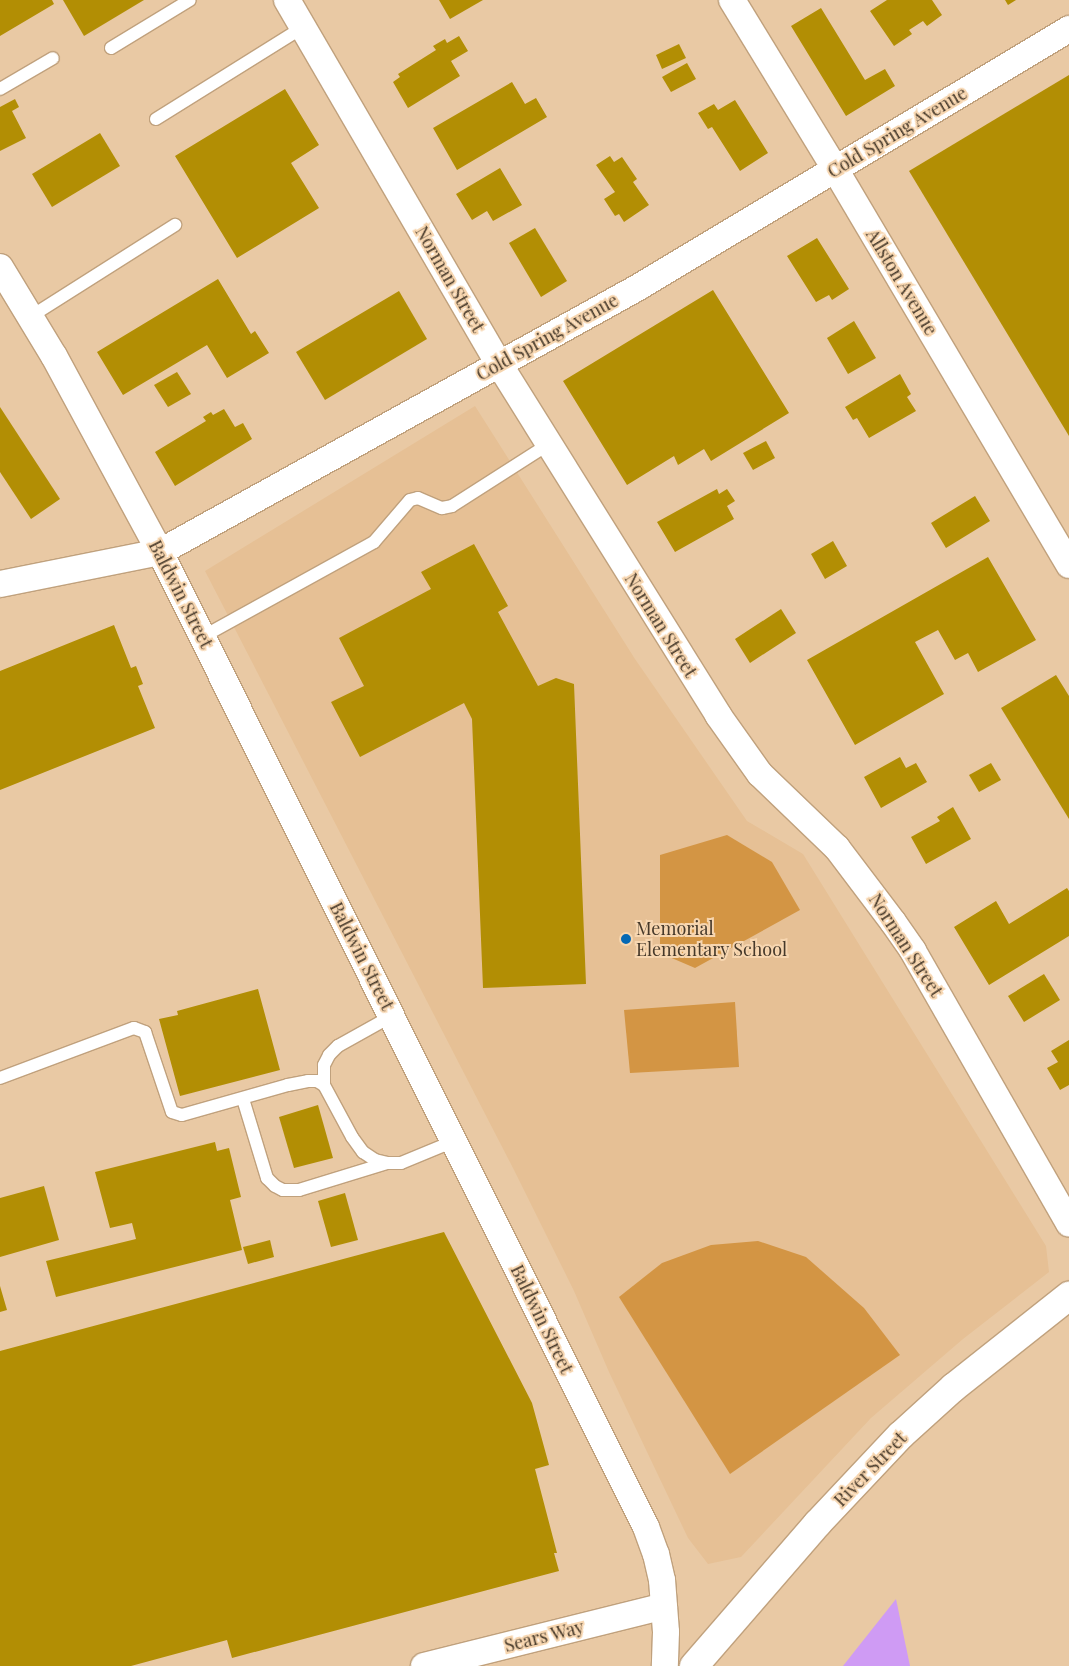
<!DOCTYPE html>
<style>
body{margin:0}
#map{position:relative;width:1069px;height:1666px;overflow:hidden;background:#e9c9a4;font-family:"Playfair Display",serif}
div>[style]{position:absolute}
.built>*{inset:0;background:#e6c095}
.green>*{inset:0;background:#d39544}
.water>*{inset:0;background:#cf9bf4}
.building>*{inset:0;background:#b28e04}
.roads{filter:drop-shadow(1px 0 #c0a17d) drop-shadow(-1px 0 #c0a17d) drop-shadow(0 1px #c0a17d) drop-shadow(0 -1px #c0a17d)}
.service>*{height:12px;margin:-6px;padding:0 6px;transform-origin:6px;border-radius:6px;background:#fff}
.minor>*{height:26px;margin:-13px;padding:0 13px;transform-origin:13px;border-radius:13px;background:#fff}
.secondary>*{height:28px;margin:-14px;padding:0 14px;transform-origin:14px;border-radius:14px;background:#fff}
.dots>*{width:14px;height:14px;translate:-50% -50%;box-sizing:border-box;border:2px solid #f7d6b0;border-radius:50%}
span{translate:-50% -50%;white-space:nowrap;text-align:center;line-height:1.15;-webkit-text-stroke:4px #f7d6b0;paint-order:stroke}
.street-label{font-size:18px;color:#46392a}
.poi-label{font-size:18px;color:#46392a}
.left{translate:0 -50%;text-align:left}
</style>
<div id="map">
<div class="built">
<div style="clip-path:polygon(475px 406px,635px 659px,747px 821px,803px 854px,1046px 1246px,1049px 1272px,963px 1339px,871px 1418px,741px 1557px,708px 1564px,688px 1538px,609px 1372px,574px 1291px,514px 1170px,205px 571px)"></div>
</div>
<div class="green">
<div style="clip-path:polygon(727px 835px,772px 862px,800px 910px,695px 968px,660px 953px,660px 855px)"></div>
<div style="clip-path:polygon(735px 1002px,739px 1067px,630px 1073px,624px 1010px)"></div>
<div style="clip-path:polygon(758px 1241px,806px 1257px,864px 1308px,900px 1355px,730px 1474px,619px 1297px,662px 1263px,711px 1245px)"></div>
</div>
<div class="water">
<div style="clip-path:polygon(896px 1599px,910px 1666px,843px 1666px,854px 1652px)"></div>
</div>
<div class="building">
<div style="clip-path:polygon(0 0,52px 0,54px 4px,0 36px)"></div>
<div style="clip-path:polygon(63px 0,144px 0,84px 36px)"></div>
<div style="clip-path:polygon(439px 0,483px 0,450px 19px)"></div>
<div style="clip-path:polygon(887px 0,932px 0,942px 15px,927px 26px,923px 21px,909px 30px,912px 34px,894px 46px,870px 11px)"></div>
<div style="clip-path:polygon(1005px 0,1016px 0,1008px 5px)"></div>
<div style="clip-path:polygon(821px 8px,865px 80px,885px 69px,895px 86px,846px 116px,791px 26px)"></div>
<div style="clip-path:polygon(459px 36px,468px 51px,451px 61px,460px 76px,408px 108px,393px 82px,400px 77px,398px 74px,436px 50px,433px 46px,445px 39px,447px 43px)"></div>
<div style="clip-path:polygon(679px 44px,686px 58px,662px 69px,656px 55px)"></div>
<div style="clip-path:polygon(687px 63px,696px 79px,671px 92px,662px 77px)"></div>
<div style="clip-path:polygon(1069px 75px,1069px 436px,909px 171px)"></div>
<div style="clip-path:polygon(512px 82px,525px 104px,536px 98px,547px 117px,457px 170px,433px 128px)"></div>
<div style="clip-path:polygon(285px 89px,319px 145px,291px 163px,319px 208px,237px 258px,175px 156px)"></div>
<div style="clip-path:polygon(15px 99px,19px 107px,12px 111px,26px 138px,0 151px,0 107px)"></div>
<div style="clip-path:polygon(735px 100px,768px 153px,740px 171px,712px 127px,708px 129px,698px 113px,714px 104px,718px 110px)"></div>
<div style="clip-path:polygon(100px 133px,120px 166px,52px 207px,32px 174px)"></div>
<div style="clip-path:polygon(610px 156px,614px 162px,622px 157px,637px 179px,633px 182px,649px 205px,624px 222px,619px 214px,615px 216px,604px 199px,615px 192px,596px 165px)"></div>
<div style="clip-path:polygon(500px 168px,522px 205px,493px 221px,487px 211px,472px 220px,456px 194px)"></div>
<div style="clip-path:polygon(535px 228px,567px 281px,541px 297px,509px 243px)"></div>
<div style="clip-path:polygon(817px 238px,849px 289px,832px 300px,829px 295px,816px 302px,787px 256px)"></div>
<div style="clip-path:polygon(218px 279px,251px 334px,255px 331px,269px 353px,227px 378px,207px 345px,123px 395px,97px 352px)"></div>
<div style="clip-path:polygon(713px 290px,789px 413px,711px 461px,704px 449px,678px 465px,674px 456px,627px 485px,563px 381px)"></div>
<div style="clip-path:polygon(399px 291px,427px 339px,325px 400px,296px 352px)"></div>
<div style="clip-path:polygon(854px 321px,876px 358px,848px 374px,827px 338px)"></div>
<div style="clip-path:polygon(177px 372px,191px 394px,168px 407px,154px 385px)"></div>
<div style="clip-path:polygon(900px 374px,911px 394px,907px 397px,916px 411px,869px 438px,857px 418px,853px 420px,845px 407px)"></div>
<div style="clip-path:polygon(0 407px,60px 499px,31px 519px,0 472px)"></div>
<div style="clip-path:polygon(224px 409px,235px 427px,243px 423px,252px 439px,175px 486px,155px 452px,206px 421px,203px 417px,211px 412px,213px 415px)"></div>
<div style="clip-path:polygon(766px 441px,775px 458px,753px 470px,743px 453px)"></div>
<div style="clip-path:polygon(717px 489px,719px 494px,727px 489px,735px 501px,727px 506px,734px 519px,675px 552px,657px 522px)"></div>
<div style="clip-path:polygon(975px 496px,990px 521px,946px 548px,931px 523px)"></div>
<div style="clip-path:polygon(833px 541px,847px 566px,825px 579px,811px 554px)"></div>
<div style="clip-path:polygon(474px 544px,508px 606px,498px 612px,538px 686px,556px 678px,574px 684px,586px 984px,483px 988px,472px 719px,464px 703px,360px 757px,331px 702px,364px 686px,339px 638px,431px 589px,421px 572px)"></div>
<div style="clip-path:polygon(988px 557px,1036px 640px,978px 672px,968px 653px,955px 660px,938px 630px,915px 642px,944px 694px,855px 745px,807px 660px)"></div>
<div style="clip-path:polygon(781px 609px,796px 633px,750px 663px,735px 639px)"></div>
<div style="clip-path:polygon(114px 625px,131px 668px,136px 666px,143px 684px,138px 686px,155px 728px,0 790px,0 671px)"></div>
<div style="clip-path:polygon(1056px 675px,1069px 696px,1069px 819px,1001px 708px)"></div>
<div style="clip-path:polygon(900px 757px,906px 768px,916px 763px,927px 782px,881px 808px,864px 777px)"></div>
<div style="clip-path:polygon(991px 763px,1001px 780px,979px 792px,969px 775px)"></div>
<div style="clip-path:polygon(953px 807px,971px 839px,926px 864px,911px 837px,940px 821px,937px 817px)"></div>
<div style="clip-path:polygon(1067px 888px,1069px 891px,1069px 936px,989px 985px,954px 927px,996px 901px,1009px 924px)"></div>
<div style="clip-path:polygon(1044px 974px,1060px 1000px,1024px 1022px,1008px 996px)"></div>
<div style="clip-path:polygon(258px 989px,280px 1070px,180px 1096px,159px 1019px,178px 1015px,177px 1011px)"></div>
<div style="clip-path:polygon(1069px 1040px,1069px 1085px,1060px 1090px,1047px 1068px,1058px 1062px,1051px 1051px)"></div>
<div style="clip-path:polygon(318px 1105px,333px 1158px,294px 1168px,279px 1117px)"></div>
<div style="clip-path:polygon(215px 1142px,217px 1151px,229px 1148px,241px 1197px,230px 1200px,242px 1250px,56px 1297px,46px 1261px,136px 1239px,132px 1223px,110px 1228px,95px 1172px)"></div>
<div style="clip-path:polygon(44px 1186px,59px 1240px,0 1257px,0 1198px)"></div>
<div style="clip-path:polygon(345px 1193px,358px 1240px,331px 1247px,318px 1201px)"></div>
<div style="clip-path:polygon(444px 1232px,532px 1403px,549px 1465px,535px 1469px,557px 1553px,554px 1553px,559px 1571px,232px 1658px,227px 1640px,131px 1666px,0 1666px,0 1351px)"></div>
<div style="clip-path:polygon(270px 1240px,274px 1257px,248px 1264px,243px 1247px)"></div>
<div style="clip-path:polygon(0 1286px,7px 1310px,0 1312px)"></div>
</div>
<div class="roads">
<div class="service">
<div style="left:111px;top:48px;width:92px;rotate:-31.3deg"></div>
<div style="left:0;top:89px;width:61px;rotate:-30.3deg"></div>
<div style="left:156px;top:119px;width:173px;rotate:-32deg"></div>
<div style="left:30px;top:317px;width:172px;rotate:-32.4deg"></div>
<div style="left:202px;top:637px;width:196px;rotate:-28.9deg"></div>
<div style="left:374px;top:542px;width:55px;rotate:-49.4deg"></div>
<div style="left:410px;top:500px;width:8px;rotate:-14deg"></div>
<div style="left:418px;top:498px;width:26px;rotate:23deg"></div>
<div style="left:442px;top:508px;width:10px;rotate:-11deg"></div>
<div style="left:452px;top:506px;width:115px;rotate:-32.6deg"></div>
<div style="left:0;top:1078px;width:143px;rotate:-20.5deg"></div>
<div style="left:134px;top:1028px;width:12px;rotate:20deg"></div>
<div style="left:145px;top:1032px;width:84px;rotate:71.4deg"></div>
<div style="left:172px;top:1112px;width:10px;rotate:17deg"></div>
<div style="left:182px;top:1115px;width:110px;rotate:-15.8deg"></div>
<div style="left:288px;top:1085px;width:20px;rotate:-11deg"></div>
<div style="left:308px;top:1081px;width:9px"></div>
<div style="left:317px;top:1081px;width:8px;rotate:30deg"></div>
<div style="left:324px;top:1085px;width:59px;rotate:61.7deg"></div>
<div style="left:352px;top:1137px;width:19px;rotate:54deg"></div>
<div style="left:363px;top:1152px;width:14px;rotate:34deg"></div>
<div style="left:375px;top:1160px;width:12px;rotate:14deg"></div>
<div style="left:387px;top:1163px;width:14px"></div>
<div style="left:401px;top:1163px;width:57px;rotate:-22.5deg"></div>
<div style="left:324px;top:1085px;width:20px;rotate:-90deg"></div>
<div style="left:324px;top:1065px;width:11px;rotate:-63deg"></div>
<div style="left:329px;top:1055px;width:13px;rotate:-45deg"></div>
<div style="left:338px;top:1046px;width:62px;rotate:-29.1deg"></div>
<div style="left:243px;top:1099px;width:83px;rotate:73.1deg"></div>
<div style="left:267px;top:1178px;width:11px;rotate:45deg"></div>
<div style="left:275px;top:1186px;width:9px;rotate:27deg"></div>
<div style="left:283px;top:1190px;width:16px"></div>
<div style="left:299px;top:1190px;width:92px;rotate:-17.1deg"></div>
</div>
<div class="minor">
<div style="left:287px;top:0;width:421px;rotate:59.8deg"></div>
<div style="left:499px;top:364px;width:414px;rotate:58deg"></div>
<div style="left:718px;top:715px;width:72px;rotate:54.6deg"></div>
<div style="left:760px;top:774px;width:107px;rotate:43.9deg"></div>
<div style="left:837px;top:848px;width:93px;rotate:52.9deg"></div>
<div style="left:893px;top:922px;width:35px;rotate:55deg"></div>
<div style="left:913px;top:951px;width:314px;rotate:60.2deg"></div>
<div style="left:732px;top:0;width:198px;rotate:58.6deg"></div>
<div style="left:835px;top:169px;width:460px;rotate:59.4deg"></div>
<div style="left:0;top:267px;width:104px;rotate:58.8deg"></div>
<div style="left:54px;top:356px;width:223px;rotate:61.6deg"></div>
<div style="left:160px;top:552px;width:1089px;rotate:63.51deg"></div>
<div style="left:646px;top:1527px;width:29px;rotate:70deg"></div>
<div style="left:656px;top:1554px;width:27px;rotate:77deg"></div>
<div style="left:662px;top:1580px;width:52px;rotate:85.6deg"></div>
<div style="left:666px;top:1632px;width:34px;rotate:92deg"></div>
<div style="left:0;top:584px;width:163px;rotate:-11.3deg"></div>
<div style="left:160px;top:552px;width:545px;rotate:-28.96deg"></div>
<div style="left:637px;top:288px;width:504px;rotate:-30.94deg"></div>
<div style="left:424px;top:1666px;width:247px;rotate:-14deg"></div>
</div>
<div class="secondary">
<div style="left:694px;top:1666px;width:188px;rotate:-49.1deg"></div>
<div style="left:817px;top:1524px;width:122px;rotate:-46.7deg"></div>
<div style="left:901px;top:1435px;width:72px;rotate:-42.2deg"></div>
<div style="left:954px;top:1387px;width:147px;rotate:-38.4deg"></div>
</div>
</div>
<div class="dots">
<div style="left:626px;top:939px;background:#0468b4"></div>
</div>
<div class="street-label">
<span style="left:897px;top:132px;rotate:-31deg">Cold Spring Avenue</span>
<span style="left:450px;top:279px;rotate:60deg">Norman Street</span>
<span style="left:902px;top:282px;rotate:59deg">Allston Avenue</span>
<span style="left:547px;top:337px;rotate:-29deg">Cold Spring Avenue</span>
<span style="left:181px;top:594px;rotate:63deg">Baldwin Street</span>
<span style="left:661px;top:625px;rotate:58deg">Norman Street</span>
<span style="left:906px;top:945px;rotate:57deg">Norman Street</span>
<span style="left:362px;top:956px;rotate:63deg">Baldwin Street</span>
<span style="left:542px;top:1319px;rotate:64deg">Baldwin Street</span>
<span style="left:870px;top:1469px;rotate:-46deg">River Street</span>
<span style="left:544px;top:1636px;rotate:-14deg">Sears Way</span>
</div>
<div class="poi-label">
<span class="left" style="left:636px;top:939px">Memorial<br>Elementary School</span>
</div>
</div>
